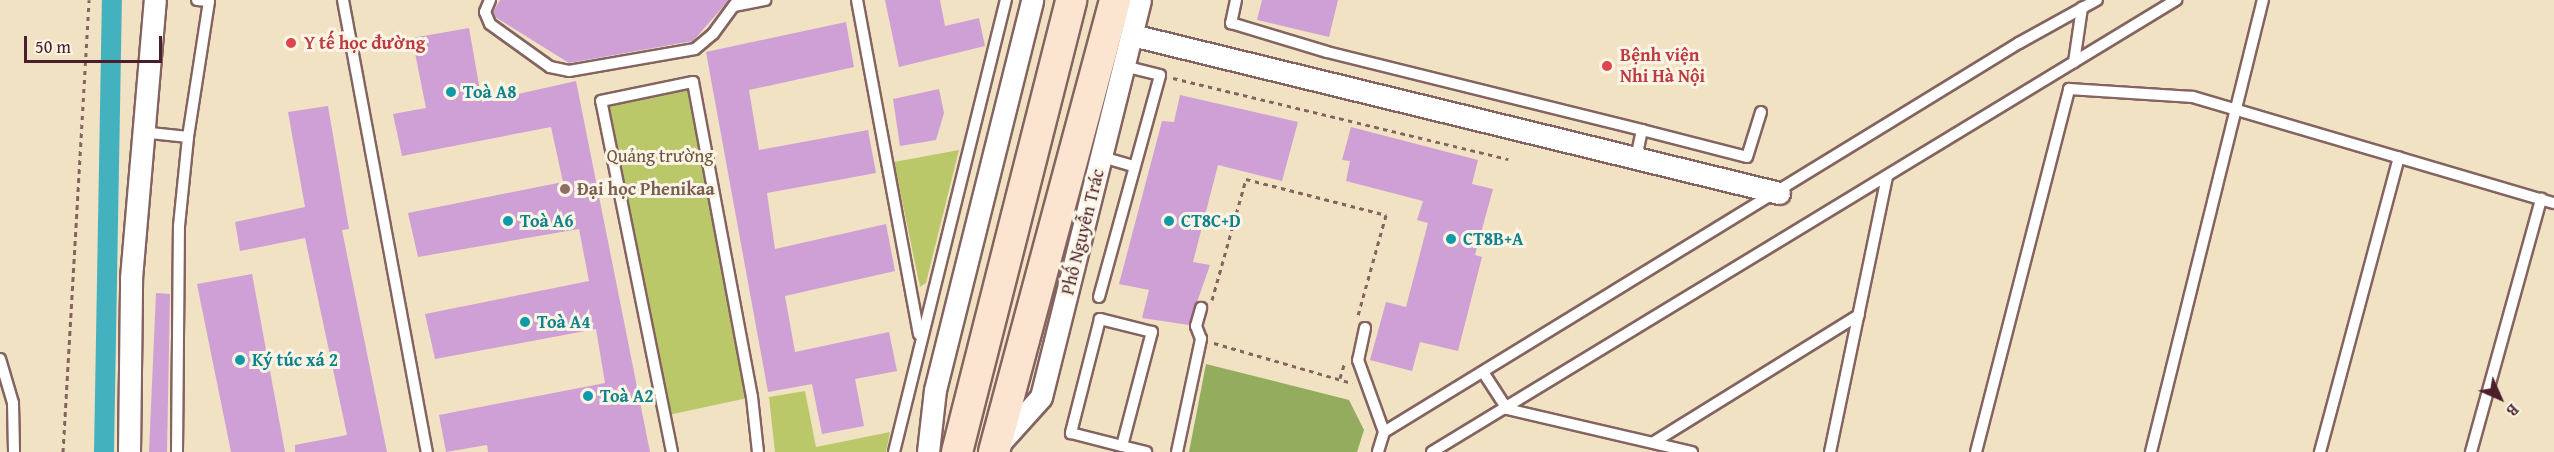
<!DOCTYPE html>
<meta charset="utf-8">
<style>
body{margin:0}
#map{position:relative;width:2554px;height:452px;overflow:hidden;background:#f1e2c3;font-family:"Gentium Book Plus",serif}
div>[style]{position:absolute}
.green>*{inset:0;background:#bbc86a}
.forest>*{inset:0;background:#94ac5e}
.canal>*{height:20px;margin:-10px;padding:0 10px;transform-origin:10px;border-radius:10px;background:#44b2be}
.building>*{inset:0;background:#cea0d6}
.path>*{height:3px;margin-top:-1.5px;transform-origin:0;background:repeating-linear-gradient(90deg,#846360 0 4.5px,transparent 0 9px)}
.roads{filter:drop-shadow(2px 0 #846360) drop-shadow(-2px 0 #846360) drop-shadow(0 2px #846360) drop-shadow(0 -2px #846360)}
.lane>*{height:10px;margin:-5px;padding:0 5px;transform-origin:5px;border-radius:5px;background:#fff}
.street>*{height:21px;margin:-10.5px;padding:0 10.5px;transform-origin:10.5px;border-radius:10.5px;background:#fff}
.secondary>*{height:30px;margin:-15px;padding:0 15px;transform-origin:15px;border-radius:15px;background:#fce5d0}
.dots>*{width:16px;height:16px;translate:-50% -50%;box-sizing:border-box;border:3px solid #fcf5e5;border-radius:50%}
span{translate:-50% -50%;white-space:nowrap;text-align:center;line-height:1.15;-webkit-text-stroke:6px #fcf5e5;paint-order:stroke}
.health-label{font-size:18px;color:#be3a42;font-weight:700}
.left{translate:0 -50%;text-align:left}
.culture-label{font-size:18px;color:#0d838f;font-weight:700}
.park-label{font-size:18px;color:#6c523e}
.education-label{font-size:18px;color:#785e54;font-weight:700}
.street-label{font-size:18px;color:#4a1f2b}
.north{position:absolute;left:2470px;top:368px;width:60px;height:60px;-webkit-text-stroke:4px #fcf5e5;paint-order:stroke;rotate:135deg;font-size:16px;font-weight:700;line-height:24px;text-align:center;color:#4a1f2b}
.north::after{content:'';display:block;margin:auto;width:21px;height:27px;background:#4a1f2b;clip-path:polygon(50% 0,100% 100%,50% 72%,0 100%)}
.scale{position:absolute;left:24px;top:36px;width:138px;height:27px;box-sizing:border-box;border:3px solid #4a1f2b;border-top:0;padding-left:8px;font-size:18px;line-height:21px;white-space:nowrap;color:#4a1f2b;-webkit-text-stroke:4px #fcf5e5;paint-order:stroke}
</style>
<div id="map">
<div class="green">
<div style="clip-path:polygon(693px 82px,752px 397px,664px 416px,601px 101px)"></div>
<div style="clip-path:polygon(959px 150px,926px 283px,920px 287px,894px 162px)"></div>
<div style="clip-path:polygon(805px 391px,816px 447px,890px 432px,886px 452px,775px 452px,769px 397px)"></div>
</div>
<div class="forest">
<div style="clip-path:polygon(1206px 364px,1349px 400px,1364px 430px,1357px 452px,1189px 452px)"></div>
</div>
<div class="canal">
<div style="left:104px;top:452px;width:452px;rotate:-89deg"></div>
</div>
<div class="building">
<div style="clip-path:polygon(500px 0,729px 0,693px 41px,569px 63px,495px 17px,493px 12px)"></div>
<div style="clip-path:polygon(885px 0,940px 0,945px 26px,979px 18px,985px 46px,899px 67px)"></div>
<div style="clip-path:polygon(1262px 0,1338px 0,1329px 37px,1257px 20px)"></div>
<div style="clip-path:polygon(846px 22px,854px 67px,749px 90px,759px 150px,868px 130px,876px 173px,767px 193px,775px 249px,886px 224px,895px 271px,785px 296px,795px 352px,889px 332px,897px 371px,855px 379px,864px 426px,822px 434px,812px 384px,768px 392px,706px 52px)"></div>
<div style="clip-path:polygon(469px 28px,482px 102px,576px 81px,650px 452px,488px 452px,487px 445px,446px 452px,439px 415px,605px 383px,596px 329px,435px 359px,425px 314px,589px 281px,579px 229px,418px 257px,408px 213px,563px 182px,551px 127px,402px 156px,393px 114px,426px 108px,412px 38px)"></div>
<div style="clip-path:polygon(939px 89px,944px 113px,936px 140px,900px 146px,893px 99px)"></div>
<div style="clip-path:polygon(1180px 95px,1298px 122px,1282px 181px,1218px 165px,1193px 262px,1210px 265px,1189px 325px,1142px 318px,1149px 290px,1119px 284px,1162px 121px,1174px 122px)"></div>
<div style="clip-path:polygon(328px 106px,349px 229px,342px 230px,387px 452px,295px 452px,295px 445px,347px 435px,305px 238px,240px 251px,235px 222px,305px 207px,288px 112px)"></div>
<div style="clip-path:polygon(1351px 127px,1478px 160px,1472px 184px,1493px 189px,1475px 255px,1482px 257px,1458px 351px,1420px 342px,1412px 371px,1370px 360px,1386px 302px,1406px 307px,1428px 223px,1417px 220px,1423px 201px,1346px 181px,1350px 161px,1342px 160px)"></div>
<div style="clip-path:polygon(252px 274px,285px 452px,231px 452px,197px 284px)"></div>
<div style="clip-path:polygon(156px 293px,170px 294px,167px 452px,149px 452px)"></div>
</div>
<div class="path">
<div style="left:1173px;top:78px;width:345px;rotate:13.6deg"></div>
<div style="left:1212px;top:300px;width:126px;rotate:-74.3deg"></div>
<div style="left:1246px;top:179px;width:145px;rotate:14.4deg"></div>
<div style="left:1386px;top:215px;width:104px;rotate:105.6deg"></div>
<div style="left:1214px;top:343px;width:144px;rotate:16.2deg"></div>
<div style="left:1340px;top:378px;width:14px;rotate:-73deg"></div>
<div style="left:63px;top:452px;width:453px;rotate:-86.7deg"></div>
</div>
<div class="roads">
<div class="lane">
<div style="left:343px;top:0;width:460px;rotate:79.5deg"></div>
<div style="left:490px;top:0;width:13px;rotate:113deg"></div>
<div style="left:485px;top:12px;width:13px;rotate:67deg"></div>
<div style="left:490px;top:24px;width:74px;rotate:35.6deg"></div>
<div style="left:550px;top:67px;width:19px;rotate:12deg"></div>
<div style="left:569px;top:71px;width:128px;rotate:-9.9deg"></div>
<div style="left:695px;top:49px;width:23px;rotate:-40deg"></div>
<div style="left:713px;top:34px;width:42px;rotate:-53.7deg"></div>
<div style="left:857px;top:0;width:340px;rotate:79.5deg"></div>
<div style="left:1236px;top:0;width:24px;rotate:102deg"></div>
<div style="left:1231px;top:23px;width:100px;rotate:16.8deg"></div>
<div style="left:1327px;top:52px;width:325px;rotate:13.9deg"></div>
<div style="left:1642px;top:130px;width:29px;rotate:102deg"></div>
<div style="left:734px;top:6px;width:32px;rotate:-11deg"></div>
<div style="left:2074px;top:62px;width:55px;rotate:-81.6deg"></div>
<div style="left:1642px;top:130px;width:108px;rotate:14.4deg"></div>
<div style="left:1747px;top:157px;width:47px;rotate:-72.7deg"></div>
<div style="left:141px;top:132px;width:47px;rotate:6.1deg"></div>
<div style="left:1102px;top:157px;width:32px;rotate:16deg"></div>
<div style="left:1099px;top:297px;width:230px;rotate:-74.6deg"></div>
<div style="left:1160px;top:75px;width:37px;rotate:-166deg"></div>
<div style="left:1365px;top:328px;width:33px;rotate:102deg"></div>
<div style="left:1358px;top:360px;width:77px;rotate:70.1deg"></div>
<div style="left:1384px;top:432px;width:21px;rotate:107deg"></div>
<div style="left:0;top:359px;width:46px;rotate:73.5deg"></div>
<div style="left:13px;top:403px;width:49px;rotate:88.8deg"></div>
<div style="left:1483px;top:372px;width:44px;rotate:57deg"></div>
<div style="left:1507px;top:409px;width:190px;rotate:13.1deg"></div>
<div style="left:1384px;top:432px;width:745px;rotate:-31.49deg"></div>
<div style="left:2019px;top:43px;width:89px;rotate:-28.9deg"></div>
<div style="left:1654px;top:442px;width:241px;rotate:-31.8deg"></div>
<div style="left:1122px;top:446px;width:118px;rotate:-75.3deg"></div>
<div style="left:1152px;top:332px;width:54px;rotate:-166deg"></div>
<div style="left:1100px;top:319px;width:118px;rotate:104.3deg"></div>
<div style="left:1071px;top:433px;width:53px;rotate:14.3deg"></div>
<div style="left:1122px;top:446px;width:25px;rotate:14deg"></div>
<div style="left:177px;top:452px;width:226px;rotate:-89.5deg"></div>
<div style="left:179px;top:226px;width:89px;rotate:-84.2deg"></div>
<div style="left:188px;top:137px;width:138px;rotate:-81.2deg"></div>
<div style="left:209px;top:1px;width:12px;rotate:-175deg"></div>
<div style="left:672px;top:452px;width:358px;rotate:-101.4deg"></div>
<div style="left:601px;top:101px;width:94px;rotate:-11.7deg"></div>
<div style="left:693px;top:82px;width:320px;rotate:79.4deg"></div>
<div style="left:752px;top:397px;width:55px;rotate:83.8deg"></div>
<div style="left:894px;top:452px;width:466px;rotate:-76.1deg"></div>
<div style="left:1177px;top:452px;width:116px;rotate:-78deg"></div>
<div style="left:1201px;top:339px;width:14px;rotate:-111deg"></div>
<div style="left:1196px;top:326px;width:19px;rotate:-74deg"></div>
<div style="left:1432px;top:452px;width:871px;rotate:-31.28deg"></div>
<div style="left:1830px;top:452px;width:281px;rotate:-78.3deg"></div>
<div style="left:1976px;top:452px;width:375px;rotate:-75.6deg"></div>
<div style="left:2069px;top:89px;width:124px;rotate:3.7deg"></div>
<div style="left:2193px;top:97px;width:376px;rotate:16.4deg"></div>
<div style="left:2151px;top:452px;width:466px;rotate:-76.1deg"></div>
<div style="left:2320px;top:452px;width:305px;rotate:-75deg"></div>
<div style="left:2471px;top:452px;width:263px;rotate:-74.5deg"></div>
</div>
<div class="street">
<div style="left:1132px;top:35px;width:666px;rotate:13.72deg"></div>
<div style="left:998px;top:445px;width:64px;rotate:-48.1deg"></div>
<div style="left:1041px;top:397px;width:409px;rotate:-76deg"></div>
<div style="left:129px;top:452px;width:174px;rotate:-89.3deg"></div>
<div style="left:131px;top:278px;width:279px;rotate:-85.1deg"></div>
<div style="left:928px;top:452px;width:62px;rotate:-83.6deg"></div>
<div style="left:935px;top:390px;width:402px;rotate:-76deg"></div>
</div>
<div class="secondary">
<div style="left:957px;top:452px;width:466px;rotate:-75.8deg"></div>
<div style="left:994px;top:452px;width:468px;rotate:-75deg"></div>
</div>
</div>
<div class="dots">
<div style="left:291px;top:43px;background:#e0444e"></div>
<div style="left:1607px;top:66px;background:#e0444e"></div>
<div style="left:451px;top:92px;background:#0f9aa8"></div>
<div style="left:565px;top:189px;background:#8d6e63"></div>
<div style="left:508px;top:221px;background:#0f9aa8"></div>
<div style="left:1169px;top:221px;background:#0f9aa8"></div>
<div style="left:1451px;top:239px;background:#0f9aa8"></div>
<div style="left:525px;top:322px;background:#0f9aa8"></div>
<div style="left:240px;top:360px;background:#0f9aa8"></div>
<div style="left:588px;top:396px;background:#0f9aa8"></div>
</div>
<div class="health-label">
<span class="left" style="left:304px;top:43px">Y tế học đường</span>
<span class="left" style="left:1620px;top:66px">Bệnh viện<br>Nhi Hà Nội</span>
</div>
<div class="culture-label">
<span class="left" style="left:463px;top:92px">Toà A8</span>
<span class="left" style="left:520px;top:221px">Toà A6</span>
<span class="left" style="left:1181px;top:221px">CT8C+D</span>
<span class="left" style="left:1463px;top:239px">CT8B+A</span>
<span class="left" style="left:537px;top:322px">Toà A4</span>
<span class="left" style="left:252px;top:360px">Ký túc xá 2</span>
<span class="left" style="left:600px;top:396px">Toà A2</span>
</div>
<div class="park-label">
<span style="left:660px;top:156px">Quảng trường</span>
</div>
<div class="education-label">
<span class="left" style="left:577px;top:189px">Đại học Phenikaa</span>
</div>
<div class="street-label">
<span style="left:1083px;top:232px;rotate:-76deg">Phố Nguyễn Trác</span>
</div>
<div class="north">B</div>
<div class="scale">50 m</div>
</div>
